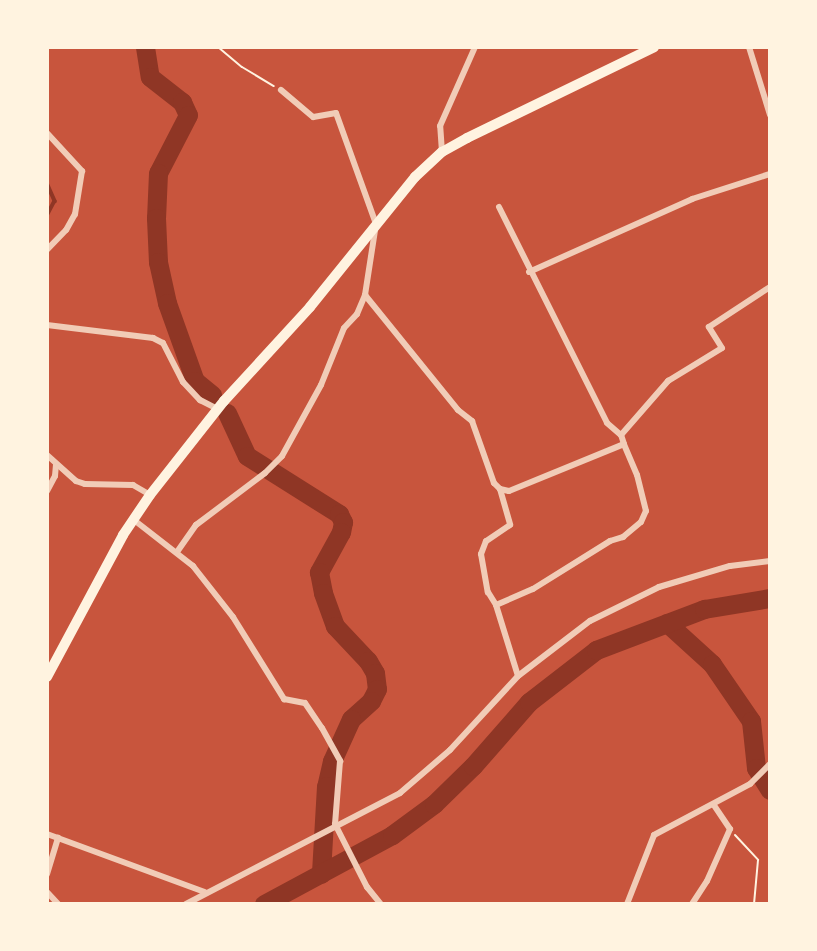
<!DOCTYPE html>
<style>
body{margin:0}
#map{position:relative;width:817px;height:951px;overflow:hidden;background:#c8553d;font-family:Poppins,sans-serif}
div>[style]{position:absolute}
.stream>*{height:3.5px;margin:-1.75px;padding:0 1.75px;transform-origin:1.75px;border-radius:1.75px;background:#8f3625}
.river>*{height:19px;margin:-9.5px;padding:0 9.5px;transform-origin:9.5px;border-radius:9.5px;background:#8f3625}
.path>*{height:2px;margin:-1px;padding:0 1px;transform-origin:1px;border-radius:1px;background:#fff3e0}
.minor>*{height:6px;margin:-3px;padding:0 3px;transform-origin:3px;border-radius:3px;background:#f1ccb7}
.primary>*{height:10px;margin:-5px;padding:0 5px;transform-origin:5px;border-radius:5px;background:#fff3e0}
span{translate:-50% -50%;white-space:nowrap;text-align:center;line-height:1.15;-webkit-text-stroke:7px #fff3e0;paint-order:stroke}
.frame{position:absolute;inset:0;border:49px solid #fff3e0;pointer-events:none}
</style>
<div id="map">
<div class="stream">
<div style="left:47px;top:183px;width:20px;rotate:66deg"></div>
<div style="left:55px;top:201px;width:17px;rotate:118deg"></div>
</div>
<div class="river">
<div style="left:145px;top:47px;width:30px;rotate:81deg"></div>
<div style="left:150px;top:77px;width:41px;rotate:38deg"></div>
<div style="left:182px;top:102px;width:14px;rotate:65deg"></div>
<div style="left:188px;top:115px;width:65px;rotate:117.3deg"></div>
<div style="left:158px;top:173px;width:45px;rotate:92.5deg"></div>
<div style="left:156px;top:218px;width:44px;rotate:87.4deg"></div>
<div style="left:158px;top:262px;width:42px;rotate:77.6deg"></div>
<div style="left:167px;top:303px;width:83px;rotate:70.3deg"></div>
<div style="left:195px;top:381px;width:22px;rotate:39deg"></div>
<div style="left:227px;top:413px;width:47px;rotate:65.1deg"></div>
<div style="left:247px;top:456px;width:109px;rotate:32.2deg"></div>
<div style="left:339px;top:514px;width:9px;rotate:63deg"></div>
<div style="left:343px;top:522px;width:10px;rotate:101deg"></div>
<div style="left:341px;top:532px;width:46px;rotate:118.8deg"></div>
<div style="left:319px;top:572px;width:21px;rotate:79deg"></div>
<div style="left:323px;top:593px;width:35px;rotate:70deg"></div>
<div style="left:335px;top:626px;width:48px;rotate:46.7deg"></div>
<div style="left:368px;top:661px;width:14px;rotate:60deg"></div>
<div style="left:375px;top:673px;width:16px;rotate:83deg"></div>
<div style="left:377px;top:689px;width:13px;rotate:117deg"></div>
<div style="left:371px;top:701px;width:27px;rotate:138deg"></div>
<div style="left:351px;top:719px;width:46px;rotate:114.3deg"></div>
<div style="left:332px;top:761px;width:26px;rotate:103deg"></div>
<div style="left:326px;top:786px;width:88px;rotate:93.3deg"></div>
<div style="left:667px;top:623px;width:61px;rotate:42.3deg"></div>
<div style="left:712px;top:664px;width:69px;rotate:55.6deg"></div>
<div style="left:751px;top:721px;width:47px;rotate:83.9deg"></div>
<div style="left:756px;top:768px;width:26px;rotate:58deg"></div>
<div style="left:264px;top:904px;width:145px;rotate:-28.3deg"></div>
<div style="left:392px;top:835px;width:52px;rotate:-36.4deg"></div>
<div style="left:434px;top:804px;width:54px;rotate:-44.3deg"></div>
<div style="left:473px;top:766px;width:85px;rotate:-48.8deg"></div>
<div style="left:529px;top:702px;width:85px;rotate:-37.8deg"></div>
<div style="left:596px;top:650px;width:116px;rotate:-20.8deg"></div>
<div style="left:704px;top:609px;width:67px;rotate:-9.5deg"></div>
</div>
<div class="path">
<div style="left:218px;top:47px;width:31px;rotate:40deg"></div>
<div style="left:242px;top:67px;width:37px;rotate:31deg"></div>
<div style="left:735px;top:835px;width:34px;rotate:47deg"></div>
<div style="left:758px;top:860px;width:44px;rotate:95.2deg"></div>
</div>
<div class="minor">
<div style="left:749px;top:47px;width:71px;rotate:72.8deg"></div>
<div style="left:47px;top:133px;width:52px;rotate:47.4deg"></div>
<div style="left:82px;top:171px;width:44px;rotate:99.2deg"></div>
<div style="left:75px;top:214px;width:18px;rotate:119deg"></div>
<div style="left:66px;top:230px;width:28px;rotate:134deg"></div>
<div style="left:442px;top:152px;width:26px;rotate:-94deg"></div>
<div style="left:440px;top:126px;width:86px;rotate:-66.1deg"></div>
<div style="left:499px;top:207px;width:241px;rotate:63.4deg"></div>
<div style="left:607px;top:423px;width:18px;rotate:41deg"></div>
<div style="left:529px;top:272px;width:179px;rotate:-24.1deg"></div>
<div style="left:692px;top:199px;width:82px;rotate:-17.8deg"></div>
<div style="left:365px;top:295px;width:148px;rotate:51deg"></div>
<div style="left:458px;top:410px;width:18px;rotate:38deg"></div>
<div style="left:472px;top:421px;width:66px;rotate:70.5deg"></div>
<div style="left:494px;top:483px;width:8px;rotate:45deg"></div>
<div style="left:500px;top:489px;width:9px;rotate:13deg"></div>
<div style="left:509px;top:491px;width:124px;rotate:-22.2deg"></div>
<div style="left:624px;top:444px;width:9px;rotate:-108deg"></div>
<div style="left:621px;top:435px;width:72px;rotate:-49deg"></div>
<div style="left:668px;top:381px;width:63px;rotate:-31.4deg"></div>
<div style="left:722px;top:348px;width:25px;rotate:-122deg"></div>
<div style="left:709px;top:327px;width:73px;rotate:-33.3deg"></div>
<div style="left:47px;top:325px;width:107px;rotate:7deg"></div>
<div style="left:153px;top:338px;width:11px;rotate:27deg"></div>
<div style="left:163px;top:343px;width:44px;rotate:62.9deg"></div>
<div style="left:183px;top:382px;width:25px;rotate:47deg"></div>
<div style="left:200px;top:400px;width:20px;rotate:27deg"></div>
<div style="left:47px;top:455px;width:39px;rotate:42deg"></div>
<div style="left:76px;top:481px;width:9px;rotate:18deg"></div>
<div style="left:85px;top:484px;width:48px;rotate:1.2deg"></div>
<div style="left:133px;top:485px;width:20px;rotate:30deg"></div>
<div style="left:500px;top:489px;width:37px;rotate:74deg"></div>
<div style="left:510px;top:525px;width:29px;rotate:146deg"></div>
<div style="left:486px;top:541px;width:14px;rotate:111deg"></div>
<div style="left:481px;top:554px;width:39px;rotate:80deg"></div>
<div style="left:488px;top:592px;width:15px;rotate:58deg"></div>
<div style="left:496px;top:605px;width:74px;rotate:72.8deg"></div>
<div style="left:47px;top:491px;width:17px;rotate:-62deg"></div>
<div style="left:55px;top:476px;width:11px;rotate:-85deg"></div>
<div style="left:134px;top:520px;width:75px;rotate:37.9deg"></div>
<div style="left:193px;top:566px;width:65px;rotate:51.9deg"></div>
<div style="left:233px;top:617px;width:97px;rotate:58.1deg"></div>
<div style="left:284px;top:699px;width:21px;rotate:11deg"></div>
<div style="left:305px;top:703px;width:30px;rotate:56deg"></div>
<div style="left:322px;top:728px;width:38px;rotate:61deg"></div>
<div style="left:340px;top:761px;width:63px;rotate:94.5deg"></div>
<div style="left:335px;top:824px;width:71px;rotate:63.1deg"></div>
<div style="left:367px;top:887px;width:22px;rotate:51deg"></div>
<div style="left:177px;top:552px;width:33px;rotate:-55deg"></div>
<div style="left:196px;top:525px;width:86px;rotate:-37deg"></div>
<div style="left:265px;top:473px;width:24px;rotate:-45deg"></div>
<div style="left:282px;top:456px;width:81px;rotate:-61.2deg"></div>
<div style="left:321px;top:385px;width:61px;rotate:-68deg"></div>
<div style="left:344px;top:328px;width:19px;rotate:-47deg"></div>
<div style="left:357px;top:314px;width:21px;rotate:-67deg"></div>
<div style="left:365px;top:295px;width:72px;rotate:-81.2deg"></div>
<div style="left:376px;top:224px;width:118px;rotate:-109.8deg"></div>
<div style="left:336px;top:113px;width:23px;rotate:170deg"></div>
<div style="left:313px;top:117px;width:42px;rotate:-139.8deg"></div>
<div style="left:496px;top:605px;width:40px;rotate:-23.4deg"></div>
<div style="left:533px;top:589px;width:91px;rotate:-31.9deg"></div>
<div style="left:610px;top:541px;width:14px;rotate:-17deg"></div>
<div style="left:623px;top:537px;width:23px;rotate:-40deg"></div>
<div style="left:641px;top:522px;width:12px;rotate:-66deg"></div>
<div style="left:646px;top:511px;width:37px;rotate:-104deg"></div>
<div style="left:637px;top:475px;width:34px;rotate:-113deg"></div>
<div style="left:47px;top:834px;width:168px;rotate:20.2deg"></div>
<div style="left:47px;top:874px;width:38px;rotate:-73deg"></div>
<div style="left:47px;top:892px;width:16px;rotate:47deg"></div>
<div style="left:186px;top:904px;width:241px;rotate:-27.4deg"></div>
<div style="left:400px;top:793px;width:66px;rotate:-40.7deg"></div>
<div style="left:450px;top:750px;width:100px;rotate:-47.4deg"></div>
<div style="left:518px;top:676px;width:91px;rotate:-37.4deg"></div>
<div style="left:590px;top:621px;width:77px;rotate:-26.2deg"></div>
<div style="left:659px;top:587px;width:74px;rotate:-16.5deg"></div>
<div style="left:730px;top:566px;width:40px;rotate:-7.1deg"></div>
<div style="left:627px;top:904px;width:74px;rotate:-68.6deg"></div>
<div style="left:654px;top:835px;width:109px;rotate:-28deg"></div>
<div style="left:750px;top:784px;width:28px;rotate:-45deg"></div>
<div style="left:692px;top:904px;width:27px;rotate:-57deg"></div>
<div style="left:707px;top:881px;width:57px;rotate:-66.1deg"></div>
<div style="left:730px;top:829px;width:30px;rotate:-124deg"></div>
</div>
<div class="primary">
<div style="left:47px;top:677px;width:161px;rotate:-61.8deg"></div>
<div style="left:123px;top:535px;width:48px;rotate:-56deg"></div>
<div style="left:150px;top:495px;width:120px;rotate:-51.8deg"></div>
<div style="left:224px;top:401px;width:127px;rotate:-47.5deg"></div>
<div style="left:310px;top:307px;width:167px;rotate:-51.1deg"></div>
<div style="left:415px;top:177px;width:37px;rotate:-43deg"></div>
<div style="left:442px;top:152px;width:29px;rotate:-29deg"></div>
<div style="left:467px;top:138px;width:208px;rotate:-25.9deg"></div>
</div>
<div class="frame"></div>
</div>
